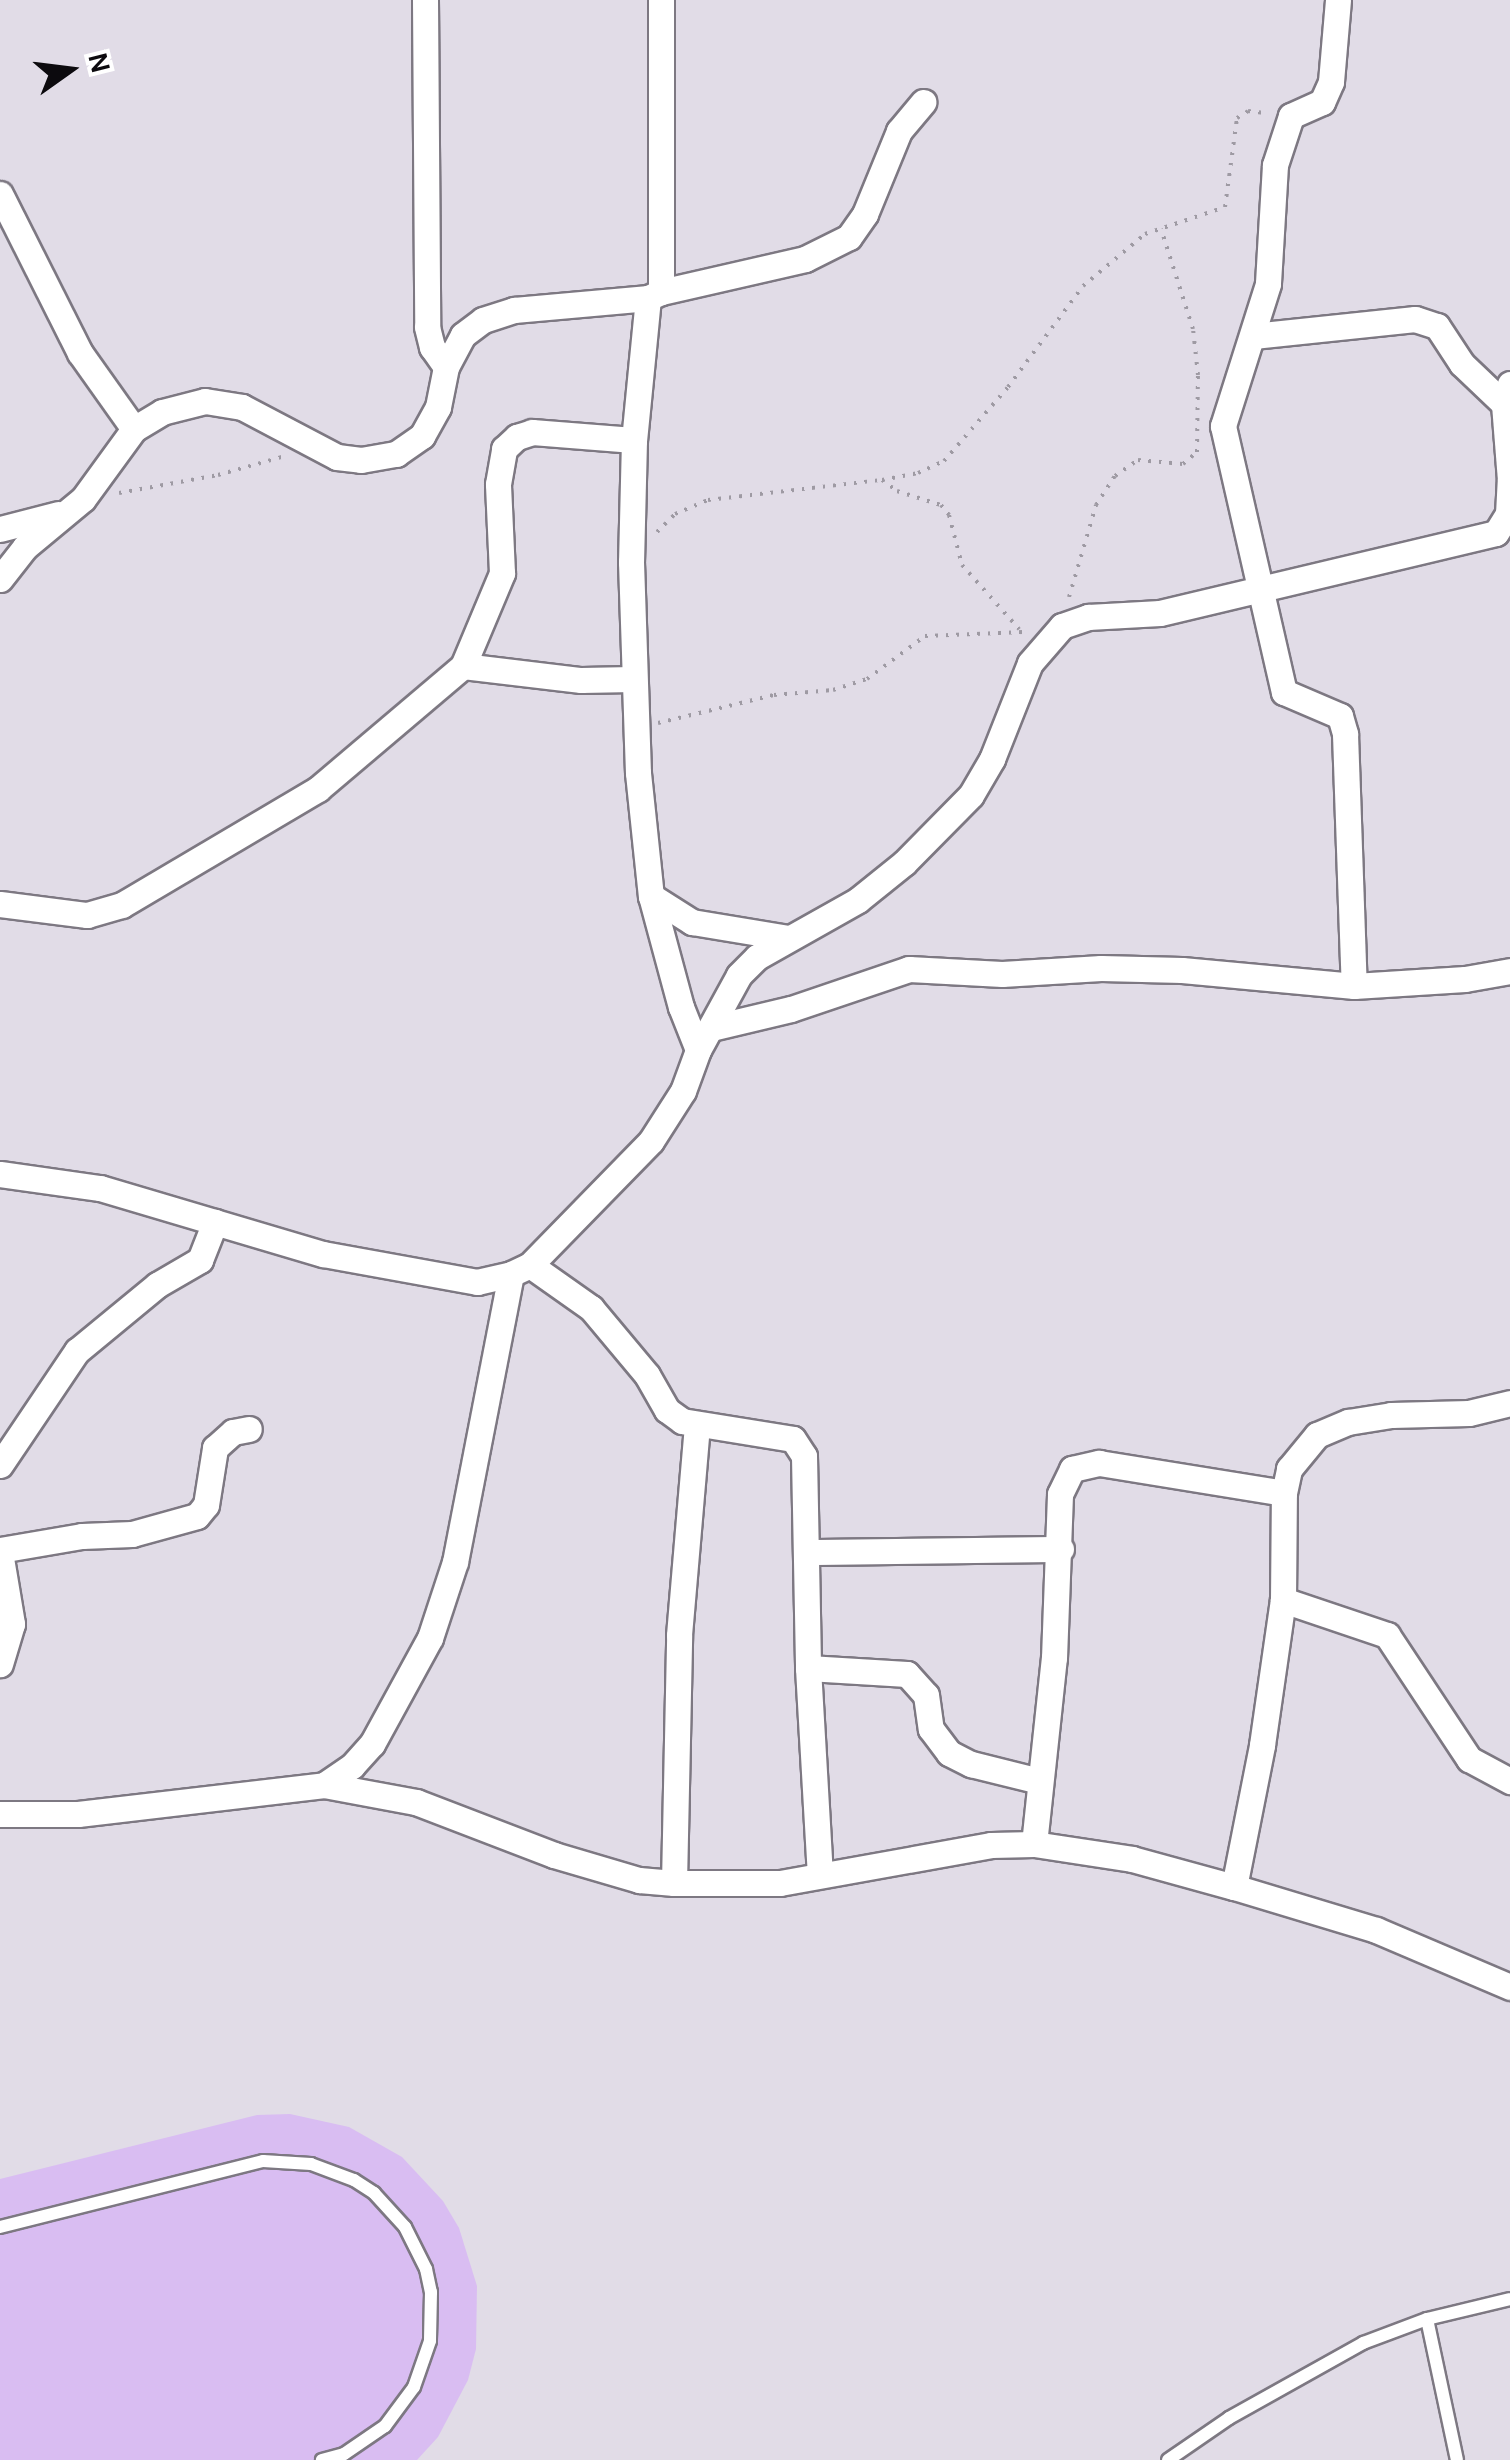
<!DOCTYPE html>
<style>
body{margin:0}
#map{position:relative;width:1510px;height:2460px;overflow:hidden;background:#e1dce7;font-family:Karla,sans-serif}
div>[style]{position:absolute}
.green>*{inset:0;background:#d9bdf2}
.path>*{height:4px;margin-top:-2px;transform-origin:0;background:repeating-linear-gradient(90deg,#9e9aa3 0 2.5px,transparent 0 10.5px)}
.roads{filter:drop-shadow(2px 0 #7d7882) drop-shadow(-2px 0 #7d7882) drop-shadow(0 2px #7d7882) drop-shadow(0 -2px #7d7882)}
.service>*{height:12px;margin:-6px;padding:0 6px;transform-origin:6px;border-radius:6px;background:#fff}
.minor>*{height:25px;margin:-12.5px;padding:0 12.5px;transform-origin:12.5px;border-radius:12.5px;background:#fff}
span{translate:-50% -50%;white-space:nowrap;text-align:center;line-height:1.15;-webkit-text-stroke:8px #fff;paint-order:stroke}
.north{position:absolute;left:20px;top:20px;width:100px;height:100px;-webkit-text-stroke:8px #fff;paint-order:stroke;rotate:76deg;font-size:28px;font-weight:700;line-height:40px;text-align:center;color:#0c0a0e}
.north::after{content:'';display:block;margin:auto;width:35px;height:45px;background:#0c0a0e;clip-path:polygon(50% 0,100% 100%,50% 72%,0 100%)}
</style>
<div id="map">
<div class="green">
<div style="clip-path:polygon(290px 2114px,349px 2127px,402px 2157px,443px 2201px,459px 2228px,477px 2286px,476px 2349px,468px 2380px,438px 2437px,417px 2460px,0 2460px,0 2179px,257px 2115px)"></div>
</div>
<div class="path">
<div style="left:882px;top:480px;width:19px;rotate:36deg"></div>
<div style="left:897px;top:491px;width:46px;rotate:17.7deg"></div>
<div style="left:941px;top:505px;width:13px;rotate:51deg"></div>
<div style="left:949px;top:515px;width:52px;rotate:75.4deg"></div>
<div style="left:962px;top:565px;width:86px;rotate:48.3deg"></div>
<div style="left:119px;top:493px;width:101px;rotate:-10.3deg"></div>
<div style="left:218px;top:475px;width:70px;rotate:-15.8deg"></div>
<div style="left:657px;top:532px;width:25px;rotate:-45deg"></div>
<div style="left:675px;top:514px;width:36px;rotate:-23deg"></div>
<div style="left:708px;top:500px;width:175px;rotate:-6.6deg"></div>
<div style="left:882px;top:480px;width:37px;rotate:-11deg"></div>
<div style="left:918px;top:473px;width:29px;rotate:-25deg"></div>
<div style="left:944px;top:461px;width:98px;rotate:-49.1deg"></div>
<div style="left:1008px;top:387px;width:126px;rotate:-53.4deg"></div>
<div style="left:1083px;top:286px;width:81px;rotate:-40deg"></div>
<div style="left:1145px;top:234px;width:84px;rotate:-18.6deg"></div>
<div style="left:1225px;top:207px;width:90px;rotate:-82.3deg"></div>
<div style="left:1237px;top:118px;width:13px;rotate:-32deg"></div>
<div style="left:1248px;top:111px;width:17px;rotate:7deg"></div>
<div style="left:1069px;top:597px;width:96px;rotate:-73.6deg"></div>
<div style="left:1096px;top:505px;width:35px;rotate:-57deg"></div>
<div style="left:1115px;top:476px;width:28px;rotate:-35deg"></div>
<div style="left:1138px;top:460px;width:45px;rotate:5.1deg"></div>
<div style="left:1183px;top:464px;width:18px;rotate:-41deg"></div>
<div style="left:1197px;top:452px;width:77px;rotate:-89.3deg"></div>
<div style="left:1198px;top:375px;width:46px;rotate:-96.2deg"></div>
<div style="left:1193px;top:329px;width:105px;rotate:-107.7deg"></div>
<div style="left:658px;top:723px;width:119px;rotate:-13.6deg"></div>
<div style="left:774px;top:695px;width:59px;rotate:-4.8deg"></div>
<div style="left:833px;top:690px;width:36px;rotate:-18deg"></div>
<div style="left:867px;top:679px;width:72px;rotate:-36.6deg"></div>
<div style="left:925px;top:636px;width:98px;rotate:-2.3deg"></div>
</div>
<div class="roads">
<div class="service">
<div style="left:0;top:2227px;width:271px;rotate:-14.1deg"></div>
<div style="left:263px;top:2161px;width:48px;rotate:3.6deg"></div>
<div style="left:311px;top:2164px;width:46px;rotate:20.4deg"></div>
<div style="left:354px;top:2180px;width:24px;rotate:33deg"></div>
<div style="left:374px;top:2193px;width:46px;rotate:47.6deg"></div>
<div style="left:405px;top:2227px;width:47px;rotate:63.4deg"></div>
<div style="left:426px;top:2269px;width:24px;rotate:78deg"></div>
<div style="left:431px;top:2292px;width:49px;rotate:91.2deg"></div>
<div style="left:430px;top:2341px;width:49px;rotate:109.2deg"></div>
<div style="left:414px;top:2387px;width:49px;rotate:126.6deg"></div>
<div style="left:385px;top:2426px;width:50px;rotate:145.7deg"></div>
<div style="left:344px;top:2454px;width:23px;rotate:165deg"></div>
<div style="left:1427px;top:2319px;width:144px;rotate:78deg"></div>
<div style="left:1168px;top:2460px;width:74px;rotate:-34.5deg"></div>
<div style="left:1229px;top:2418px;width:154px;rotate:-29.2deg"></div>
<div style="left:1363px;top:2343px;width:68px;rotate:-20.6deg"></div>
<div style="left:1427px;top:2319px;width:85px;rotate:-13.5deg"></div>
</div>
<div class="minor">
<div style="left:425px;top:0;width:327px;rotate:89.6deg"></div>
<div style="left:427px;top:327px;width:21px;rotate:76deg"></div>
<div style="left:432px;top:347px;width:24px;rotate:55deg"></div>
<div style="left:1338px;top:0;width:82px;rotate:94.9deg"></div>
<div style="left:1331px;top:82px;width:22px;rotate:114deg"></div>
<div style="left:1322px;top:102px;width:34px;rotate:156deg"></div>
<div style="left:1291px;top:116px;width:52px;rotate:108.1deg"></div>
<div style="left:1275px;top:165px;width:119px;rotate:93.4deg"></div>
<div style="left:1268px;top:284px;width:149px;rotate:107.6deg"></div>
<div style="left:1223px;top:426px;width:273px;rotate:77.1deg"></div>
<div style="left:1284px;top:692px;width:61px;rotate:23.2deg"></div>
<div style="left:1340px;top:716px;width:19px;rotate:74deg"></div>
<div style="left:1345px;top:734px;width:252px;rotate:88deg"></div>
<div style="left:0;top:194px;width:178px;rotate:63.3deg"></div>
<div style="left:80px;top:353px;width:93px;rotate:54.6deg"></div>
<div style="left:661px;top:292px;width:148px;rotate:-12.9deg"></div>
<div style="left:805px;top:259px;width:49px;rotate:-26.6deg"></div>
<div style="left:849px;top:237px;width:28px;rotate:-55deg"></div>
<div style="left:865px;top:214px;width:90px;rotate:-67.7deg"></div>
<div style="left:899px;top:131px;width:38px;rotate:-50deg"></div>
<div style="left:648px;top:298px;width:143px;rotate:95.6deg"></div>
<div style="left:634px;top:440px;width:122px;rotate:91.4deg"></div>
<div style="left:631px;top:562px;width:211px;rotate:88.1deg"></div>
<div style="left:638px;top:773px;width:124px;rotate:84deg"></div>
<div style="left:651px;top:896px;width:115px;rotate:74.9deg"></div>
<div style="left:681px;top:1007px;width:46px;rotate:68.4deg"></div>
<div style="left:1253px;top:336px;width:163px;rotate:-6deg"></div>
<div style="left:1415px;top:319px;width:23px;rotate:18deg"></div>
<div style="left:1437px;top:326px;width:45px;rotate:56.7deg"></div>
<div style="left:1462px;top:364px;width:58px;rotate:43.6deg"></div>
<div style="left:1510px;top:384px;width:21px;rotate:107deg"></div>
<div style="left:1504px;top:404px;width:76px;rotate:85.5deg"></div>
<div style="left:0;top:529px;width:60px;rotate:-14.5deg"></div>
<div style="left:0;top:579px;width:41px;rotate:-52deg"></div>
<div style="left:25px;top:547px;width:75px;rotate:-39.6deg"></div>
<div style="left:83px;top:499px;width:87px;rotate:-53.9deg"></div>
<div style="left:134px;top:429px;width:33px;rotate:-31deg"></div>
<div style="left:162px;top:412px;width:44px;rotate:-14.3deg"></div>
<div style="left:205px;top:401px;width:37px;rotate:9deg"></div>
<div style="left:242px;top:407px;width:107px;rotate:27.8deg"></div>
<div style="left:337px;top:457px;width:24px;rotate:7deg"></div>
<div style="left:361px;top:460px;width:36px;rotate:-10deg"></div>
<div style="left:396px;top:454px;width:32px;rotate:-35deg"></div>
<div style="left:422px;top:436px;width:33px;rotate:-61deg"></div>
<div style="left:438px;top:407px;width:41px;rotate:-78.7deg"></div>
<div style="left:446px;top:367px;width:36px;rotate:-62deg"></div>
<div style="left:463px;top:335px;width:25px;rotate:-37deg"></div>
<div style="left:483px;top:320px;width:33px;rotate:-18deg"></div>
<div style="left:514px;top:310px;width:135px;rotate:-5.1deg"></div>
<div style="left:648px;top:298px;width:14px;rotate:-25deg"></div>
<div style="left:661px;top:292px;width:292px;rotate:-90deg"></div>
<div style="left:463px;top:666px;width:119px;rotate:6.8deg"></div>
<div style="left:581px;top:680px;width:52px;rotate:-1.1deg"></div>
<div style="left:651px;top:896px;width:49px;rotate:32.4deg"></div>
<div style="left:692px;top:922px;width:98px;rotate:9.4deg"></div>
<div style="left:0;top:904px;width:88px;rotate:7.2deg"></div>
<div style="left:87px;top:915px;width:36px;rotate:-16deg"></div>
<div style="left:122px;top:905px;width:228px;rotate:-30.6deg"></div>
<div style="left:318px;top:789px;width:190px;rotate:-40.3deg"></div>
<div style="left:463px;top:666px;width:101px;rotate:-67.2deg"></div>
<div style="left:502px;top:573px;width:89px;rotate:-92.6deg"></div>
<div style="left:498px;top:484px;width:36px;rotate:-80deg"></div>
<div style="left:504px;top:449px;width:18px;rotate:-43deg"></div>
<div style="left:517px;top:437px;width:16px;rotate:-18deg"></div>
<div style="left:532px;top:432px;width:102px;rotate:4.5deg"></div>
<div style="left:711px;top:1028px;width:82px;rotate:-13.4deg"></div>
<div style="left:791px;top:1009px;width:125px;rotate:-18.7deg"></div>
<div style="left:909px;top:969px;width:93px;rotate:3.1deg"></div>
<div style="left:1002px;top:974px;width:99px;rotate:-3.5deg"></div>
<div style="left:1101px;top:968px;width:81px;rotate:1.4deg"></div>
<div style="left:1182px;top:970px;width:173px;rotate:5.3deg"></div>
<div style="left:1354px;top:986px;width:111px;rotate:-3.6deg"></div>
<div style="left:1465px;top:979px;width:46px;rotate:-10.1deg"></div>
<div style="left:0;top:1174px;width:101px;rotate:8deg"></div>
<div style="left:100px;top:1188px;width:233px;rotate:16.5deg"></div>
<div style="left:323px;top:1254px;width:157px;rotate:10.3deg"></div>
<div style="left:477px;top:1282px;width:35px;rotate:-13deg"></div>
<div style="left:511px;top:1274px;width:21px;rotate:-25deg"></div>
<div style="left:530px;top:1265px;width:173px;rotate:-45.7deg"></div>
<div style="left:651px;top:1141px;width:59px;rotate:-57.4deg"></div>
<div style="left:683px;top:1091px;width:44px;rotate:-69.9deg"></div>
<div style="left:698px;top:1050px;width:85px;rotate:-61.3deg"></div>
<div style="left:739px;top:975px;width:25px;rotate:-45deg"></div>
<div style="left:757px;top:957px;width:116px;rotate:-29.4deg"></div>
<div style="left:858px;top:900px;width:59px;rotate:-38.8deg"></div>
<div style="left:904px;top:863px;width:95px;rotate:-45.4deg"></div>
<div style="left:971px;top:795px;width:42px;rotate:-59.7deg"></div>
<div style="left:992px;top:759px;width:103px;rotate:-68.4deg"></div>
<div style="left:1030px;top:663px;width:49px;rotate:-49.1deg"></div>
<div style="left:1062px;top:626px;width:28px;rotate:-19deg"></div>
<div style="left:1088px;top:617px;width:72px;rotate:-3.2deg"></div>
<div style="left:1160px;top:613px;width:345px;rotate:-13.4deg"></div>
<div style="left:1496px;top:533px;width:22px;rotate:-58deg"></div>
<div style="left:1508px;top:514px;width:34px;rotate:-87deg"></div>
<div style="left:530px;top:1265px;width:75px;rotate:35.2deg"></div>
<div style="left:591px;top:1308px;width:87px;rotate:50.1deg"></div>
<div style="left:647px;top:1375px;width:40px;rotate:60.3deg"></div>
<div style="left:667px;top:1410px;width:19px;rotate:36deg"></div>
<div style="left:682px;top:1421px;width:112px;rotate:9.2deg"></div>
<div style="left:793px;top:1439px;width:20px;rotate:57deg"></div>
<div style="left:804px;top:1456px;width:212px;rotate:88.9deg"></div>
<div style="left:808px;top:1668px;width:206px;rotate:86.7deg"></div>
<div style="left:0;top:1465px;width:138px;rotate:-56deg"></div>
<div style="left:77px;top:1351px;width:104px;rotate:-39.5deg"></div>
<div style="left:157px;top:1285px;width:50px;rotate:-30.2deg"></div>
<div style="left:200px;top:1260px;width:41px;rotate:-68.5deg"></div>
<div style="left:0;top:1550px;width:83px;rotate:-9.7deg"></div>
<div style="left:82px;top:1536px;width:50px;rotate:-2.3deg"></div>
<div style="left:132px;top:1534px;width:67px;rotate:-15.5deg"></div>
<div style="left:197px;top:1516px;width:14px;rotate:-51deg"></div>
<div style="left:206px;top:1505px;width:58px;rotate:-81deg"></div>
<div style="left:215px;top:1448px;width:24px;rotate:-42deg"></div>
<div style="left:233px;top:1432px;width:16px;rotate:-11deg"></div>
<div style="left:0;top:1552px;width:73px;rotate:80.5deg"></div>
<div style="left:12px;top:1624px;width:42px;rotate:106.7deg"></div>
<div style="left:809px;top:1552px;width:252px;rotate:-0.7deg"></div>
<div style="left:1283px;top:1600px;width:110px;rotate:18.6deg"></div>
<div style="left:1387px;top:1635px;width:149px;rotate:56.5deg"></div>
<div style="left:1469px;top:1759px;width:47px;rotate:28.2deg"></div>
<div style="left:808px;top:1668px;width:99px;rotate:3.5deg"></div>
<div style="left:907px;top:1674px;width:28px;rotate:48deg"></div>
<div style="left:926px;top:1695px;width:34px;rotate:82deg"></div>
<div style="left:931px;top:1729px;width:30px;rotate:53deg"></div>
<div style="left:949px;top:1753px;width:25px;rotate:27deg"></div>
<div style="left:971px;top:1764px;width:70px;rotate:14deg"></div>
<div style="left:324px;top:1785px;width:34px;rotate:-34deg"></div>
<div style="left:352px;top:1766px;width:30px;rotate:-48deg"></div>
<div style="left:372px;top:1744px;width:121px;rotate:-61.3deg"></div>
<div style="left:430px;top:1638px;width:80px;rotate:-71.8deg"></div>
<div style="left:455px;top:1562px;width:293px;rotate:-79deg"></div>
<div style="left:0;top:1814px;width:78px"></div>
<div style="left:78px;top:1814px;width:248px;rotate:-6.7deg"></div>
<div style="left:324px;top:1785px;width:94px;rotate:10.5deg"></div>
<div style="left:416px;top:1802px;width:148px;rotate:21deg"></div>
<div style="left:554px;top:1855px;width:89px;rotate:16.4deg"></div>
<div style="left:639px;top:1880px;width:35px;rotate:5deg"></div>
<div style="left:674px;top:1883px;width:106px"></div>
<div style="left:780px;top:1883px;width:214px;rotate:-10.2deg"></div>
<div style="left:991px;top:1845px;width:43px;rotate:-1.3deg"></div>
<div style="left:1034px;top:1844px;width:99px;rotate:8.7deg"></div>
<div style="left:1132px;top:1859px;width:106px;rotate:15.4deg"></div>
<div style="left:1234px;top:1887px;width:148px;rotate:16.8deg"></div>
<div style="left:1376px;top:1930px;width:146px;rotate:23deg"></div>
<div style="left:1034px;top:1844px;width:187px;rotate:-83.9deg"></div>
<div style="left:1054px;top:1658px;width:164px;rotate:-87.9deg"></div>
<div style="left:1060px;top:1494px;width:28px;rotate:-64deg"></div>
<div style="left:1072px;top:1469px;width:28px;rotate:-13deg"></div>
<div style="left:1099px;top:1463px;width:187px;rotate:9.2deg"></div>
<div style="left:674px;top:1883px;width:248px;rotate:-88.8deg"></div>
<div style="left:679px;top:1635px;width:211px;rotate:-85.1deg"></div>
<div style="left:1234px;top:1887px;width:145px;rotate:-78.8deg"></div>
<div style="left:1262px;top:1745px;width:147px;rotate:-81.8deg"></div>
<div style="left:1283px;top:1600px;width:107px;rotate:-89.5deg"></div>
<div style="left:1284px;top:1493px;width:25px;rotate:-78deg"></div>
<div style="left:1289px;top:1469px;width:44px;rotate:-50.5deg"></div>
<div style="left:1317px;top:1435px;width:34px;rotate:-23deg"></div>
<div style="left:1348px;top:1422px;width:44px;rotate:-9.2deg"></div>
<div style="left:1391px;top:1415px;width:78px;rotate:-1.5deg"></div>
<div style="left:1469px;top:1413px;width:42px;rotate:-13.7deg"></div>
</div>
</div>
<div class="north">N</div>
</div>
